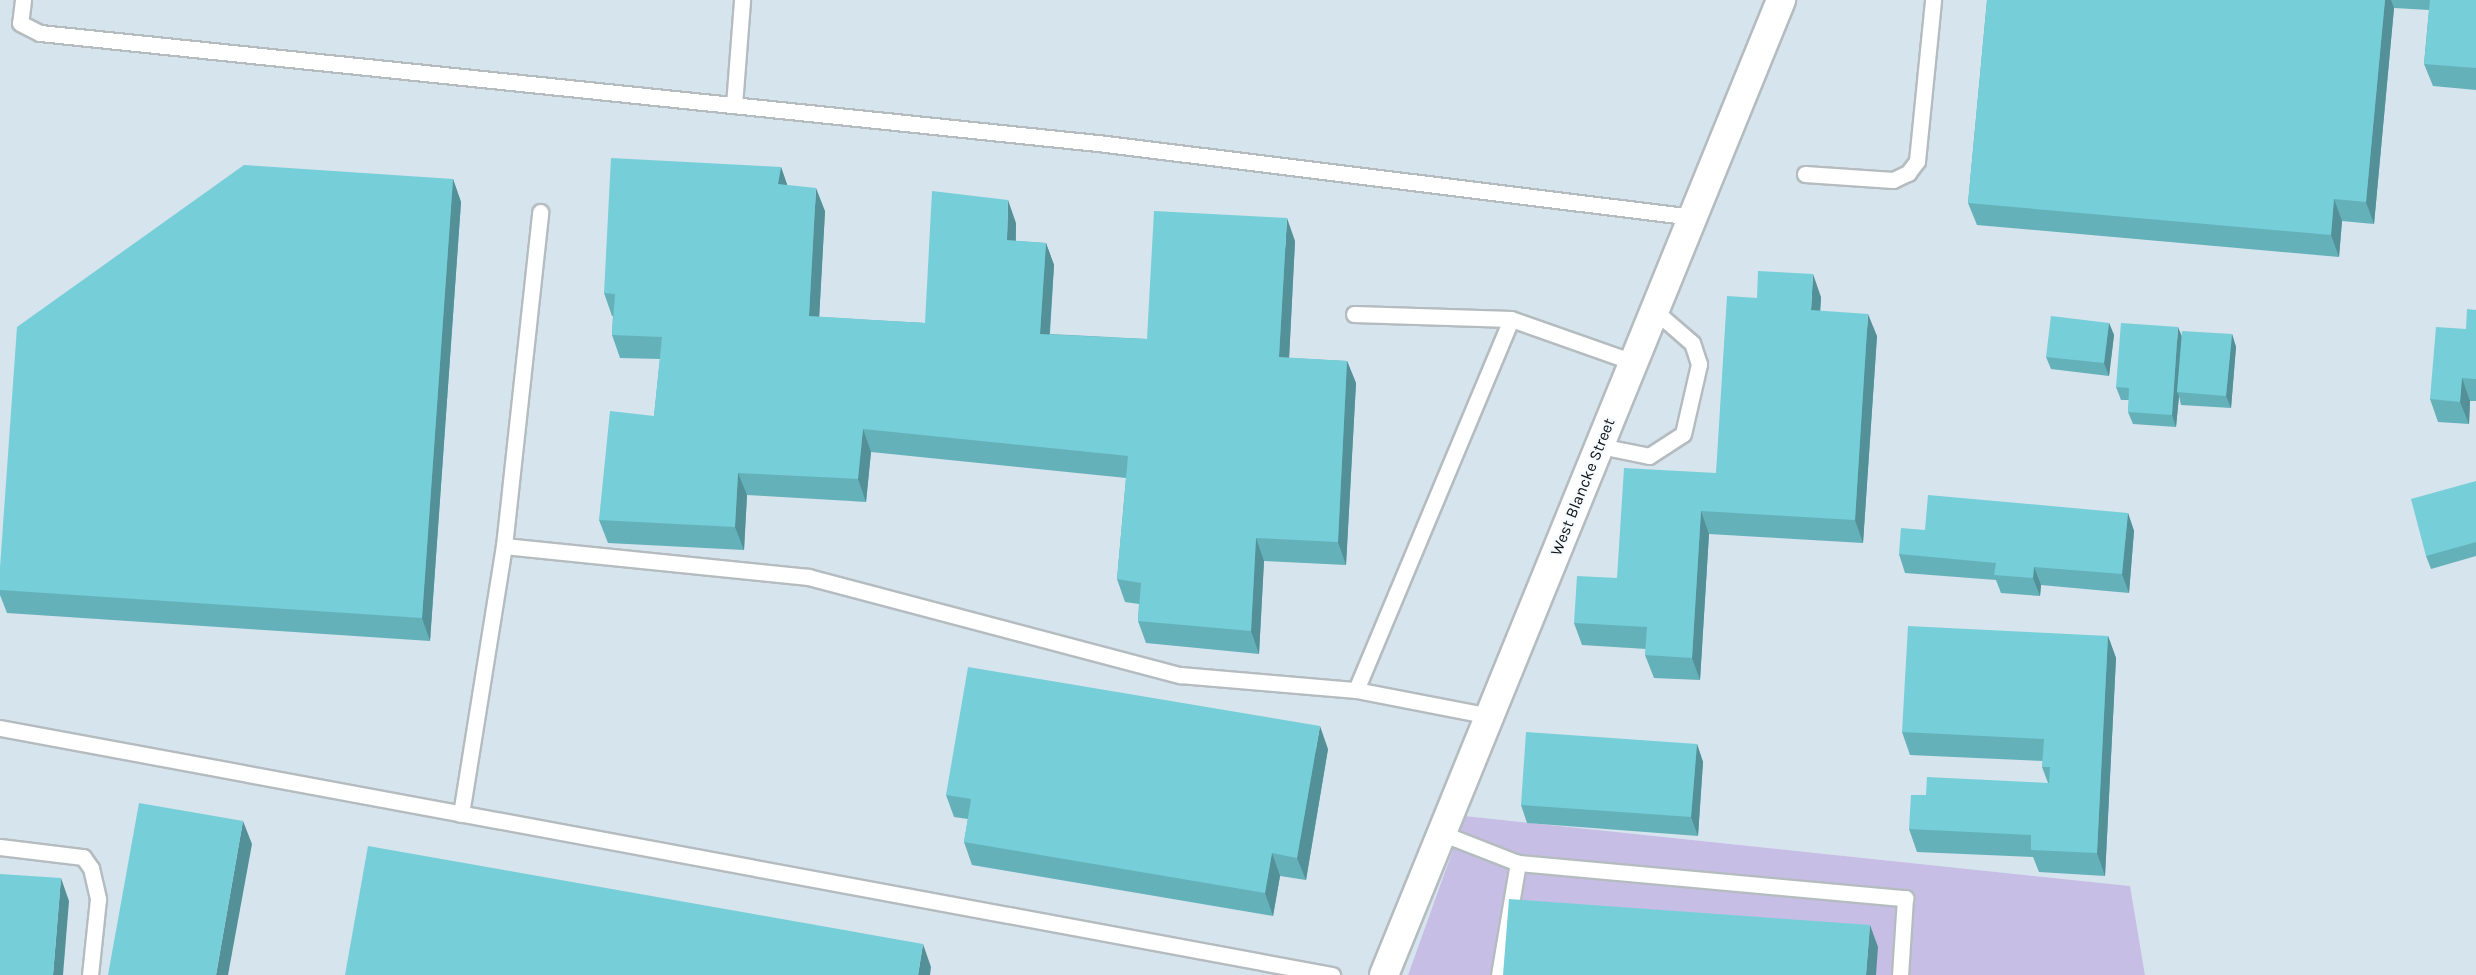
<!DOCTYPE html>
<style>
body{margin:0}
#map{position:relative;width:2476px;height:975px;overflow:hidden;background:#e7eef3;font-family:Karla,sans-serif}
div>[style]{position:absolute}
.built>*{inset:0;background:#d6e4ed}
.green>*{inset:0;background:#c7bee5}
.roads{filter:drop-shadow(2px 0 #b5bcc0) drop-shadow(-2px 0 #b5bcc0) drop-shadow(0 2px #b5bcc0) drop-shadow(0 -2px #b5bcc0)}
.service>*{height:15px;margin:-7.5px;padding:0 7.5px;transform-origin:7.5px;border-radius:7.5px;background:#fff}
.minor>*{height:28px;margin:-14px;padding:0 14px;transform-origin:14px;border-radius:14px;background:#fff}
.wall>*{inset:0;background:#65b1ba}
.shaded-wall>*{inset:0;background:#539097}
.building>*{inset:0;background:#76ced8}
span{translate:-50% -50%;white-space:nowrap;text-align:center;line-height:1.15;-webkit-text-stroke:4.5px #f6fbff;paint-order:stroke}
.street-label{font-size:16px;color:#101214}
</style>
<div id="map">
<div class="built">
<div style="clip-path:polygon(0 0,2476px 0,2476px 975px,2145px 975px,2129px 886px,1465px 816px,1408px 975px,0 975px)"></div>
</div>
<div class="green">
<div style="clip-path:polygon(1465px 816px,2130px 886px,2145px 975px,1408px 975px)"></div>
</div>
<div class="roads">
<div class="service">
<div style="left:23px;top:0;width:23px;rotate:97deg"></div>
<div style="left:20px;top:23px;width:22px;rotate:27deg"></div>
<div style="left:40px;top:33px;width:1064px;rotate:5.94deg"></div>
<div style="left:1098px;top:143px;width:600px;rotate:7.09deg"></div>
<div style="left:734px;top:105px;width:105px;rotate:-85.6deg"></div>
<div style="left:1805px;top:174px;width:88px;rotate:3.9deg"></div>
<div style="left:1893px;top:180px;width:17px;rotate:-25deg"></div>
<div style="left:1908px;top:173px;width:15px;rotate:-53deg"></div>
<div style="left:1917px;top:161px;width:162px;rotate:-84.3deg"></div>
<div style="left:1354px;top:314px;width:157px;rotate:1.8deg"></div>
<div style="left:1600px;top:446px;width:50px;rotate:11.5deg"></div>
<div style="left:1649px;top:456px;width:40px;rotate:-32.9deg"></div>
<div style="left:1683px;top:434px;width:72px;rotate:-77.1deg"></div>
<div style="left:1699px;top:364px;width:22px;rotate:-108deg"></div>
<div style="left:1692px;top:343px;width:49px;rotate:-139.1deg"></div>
<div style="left:504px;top:546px;width:336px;rotate:-83.8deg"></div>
<div style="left:1356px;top:690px;width:402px;rotate:-67.3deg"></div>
<div style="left:1511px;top:319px;width:129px;rotate:19.4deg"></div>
<div style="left:0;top:728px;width:1355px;rotate:10.51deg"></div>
<div style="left:461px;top:814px;width:271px;rotate:-80.9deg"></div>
<div style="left:504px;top:546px;width:306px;rotate:5.8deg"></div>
<div style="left:808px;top:577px;width:385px;rotate:14.8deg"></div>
<div style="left:1180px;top:675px;width:177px;rotate:4.9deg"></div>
<div style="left:1356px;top:690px;width:136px;rotate:11deg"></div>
<div style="left:1441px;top:833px;width:83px;rotate:21.3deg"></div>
<div style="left:1518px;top:863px;width:389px;rotate:5.2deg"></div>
<div style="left:1905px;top:898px;width:77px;rotate:93.7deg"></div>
<div style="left:0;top:847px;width:84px;rotate:6.9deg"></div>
<div style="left:83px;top:857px;width:14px;rotate:54deg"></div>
<div style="left:91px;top:868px;width:32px;rotate:77deg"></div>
<div style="left:98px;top:899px;width:76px;rotate:96deg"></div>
<div style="left:1499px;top:975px;width:114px;rotate:-80.4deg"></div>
</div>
<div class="minor">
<div style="left:1384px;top:975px;width:1053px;rotate:-67.84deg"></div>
</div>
</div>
<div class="wall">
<div style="clip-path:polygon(1987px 0,2476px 0,2476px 90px,2433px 86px,2424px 64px,2429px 10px,2394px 8px,2374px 224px,2342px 221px,2339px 257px,1977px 225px,1968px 203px)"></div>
<div style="clip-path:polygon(781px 167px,787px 185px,825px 211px,819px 317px,925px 323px,1016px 223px,1016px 241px,1046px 243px,1054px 265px,1050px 334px,1147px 339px,1295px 241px,1289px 358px,1347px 361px,1356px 383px,1346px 565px,1264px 561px,1259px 654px,1146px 643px,1138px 621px,1139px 604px,1125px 602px,1117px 579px,1126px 478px,871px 452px,866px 502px,747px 495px,744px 550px,608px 543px,599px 520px,654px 416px,660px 359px,620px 358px,612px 335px,613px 316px,612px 316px,604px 293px)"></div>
<div style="clip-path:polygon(453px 179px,461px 202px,430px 641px,7px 613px,0 595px,0 568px)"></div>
<div style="clip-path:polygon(1821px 297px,1820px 311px,1877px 336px,1863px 543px,1709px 534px,1700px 680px,1654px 678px,1645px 655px,1646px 649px,1582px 645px,1574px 623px,1716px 473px)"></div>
<div style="clip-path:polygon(2476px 310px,2476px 401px,2470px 401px,2469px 424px,2438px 422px,2430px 399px)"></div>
<div style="clip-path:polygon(2109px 323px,2114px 335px,2109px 376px,2051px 369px,2046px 357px)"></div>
<div style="clip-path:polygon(2232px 334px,2236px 347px,2231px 408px,2181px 405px,2179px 396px,2176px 427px,2133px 424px,2128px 412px,2129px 400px,2121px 400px,2116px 387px,2182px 337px)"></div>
<div style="clip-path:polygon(2476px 481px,2476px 556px,2431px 569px,2426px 556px)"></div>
<div style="clip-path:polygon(2128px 513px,2134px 531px,2129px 593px,2041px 585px,2040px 596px,2001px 593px,1996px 580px,1905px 573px,1899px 554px,1925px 530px)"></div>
<div style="clip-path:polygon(2108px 636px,2116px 658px,2105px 876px,2039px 872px,2033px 857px,1917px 852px,1909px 829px,1926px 795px,2048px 783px,2042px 767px,2043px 761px,1910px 755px,1902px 732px)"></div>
<div style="clip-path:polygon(1697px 744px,1703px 762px,1698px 836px,1527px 823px,1521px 805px)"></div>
<div style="clip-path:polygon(1328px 749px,1306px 880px,1280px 876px,1273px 916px,972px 865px,964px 842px,968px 819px,954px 817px,946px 795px)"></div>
</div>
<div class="shaded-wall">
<div style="clip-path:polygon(2385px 0,2391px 0,2394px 8px,2374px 224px,2366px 202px)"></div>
<div style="clip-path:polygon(781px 167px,789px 190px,778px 184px)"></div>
<div style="clip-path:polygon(453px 179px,461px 202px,430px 641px,422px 618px)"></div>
<div style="clip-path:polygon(816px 188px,825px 211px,818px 339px,809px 316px)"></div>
<div style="clip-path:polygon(2334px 199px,2342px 221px,2339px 257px,2331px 235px)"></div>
<div style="clip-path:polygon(1008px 200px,1016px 223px,1015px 263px,1007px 240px)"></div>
<div style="clip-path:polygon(1287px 218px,1295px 241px,1288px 380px,1279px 357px)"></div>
<div style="clip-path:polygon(1046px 243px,1054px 265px,1048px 357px,1040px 334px)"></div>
<div style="clip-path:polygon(1813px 274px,1821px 297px,1819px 333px,1811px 310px)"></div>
<div style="clip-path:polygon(1868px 314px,1877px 336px,1863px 543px,1855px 520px)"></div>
<div style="clip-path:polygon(2109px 323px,2114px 335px,2109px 376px,2104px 363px)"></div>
<div style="clip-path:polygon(2178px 327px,2183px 339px,2177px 392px,2179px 396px,2176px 427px,2172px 415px)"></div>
<div style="clip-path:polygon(2232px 334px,2236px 347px,2231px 408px,2226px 396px)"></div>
<div style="clip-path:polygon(1347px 361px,1356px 383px,1346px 565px,1338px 542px)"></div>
<div style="clip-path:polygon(2462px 378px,2470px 401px,2469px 424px,2460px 402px)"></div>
<div style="clip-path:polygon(863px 429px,871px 452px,866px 502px,858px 479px)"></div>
<div style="clip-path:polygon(738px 473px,747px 495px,744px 550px,735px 527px)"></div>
<div style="clip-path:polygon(1701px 511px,1709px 534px,1700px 680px,1692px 658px)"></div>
<div style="clip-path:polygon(2128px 513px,2134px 531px,2129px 593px,2122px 574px)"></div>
<div style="clip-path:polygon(1256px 538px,1264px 561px,1259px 654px,1251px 631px)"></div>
<div style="clip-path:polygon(2034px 567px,2041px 585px,2040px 596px,2033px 578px)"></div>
<div style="clip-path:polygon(2108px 636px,2116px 658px,2105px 876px,2097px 853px)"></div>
<div style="clip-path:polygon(1320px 726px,1328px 749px,1306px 880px,1297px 858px)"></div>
<div style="clip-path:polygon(1697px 744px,1703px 762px,1698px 836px,1691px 817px)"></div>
<div style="clip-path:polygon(243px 821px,252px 844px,228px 975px,216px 975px)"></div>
<div style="clip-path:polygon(1272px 853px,1280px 876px,1273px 916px,1265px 893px)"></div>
<div style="clip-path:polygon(61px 878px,69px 901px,63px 975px,53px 975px)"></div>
<div style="clip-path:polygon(1870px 925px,1878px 947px,1876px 975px,1866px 975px)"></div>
<div style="clip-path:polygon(923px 944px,931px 967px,930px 975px,918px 975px)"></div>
</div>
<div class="building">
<div style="clip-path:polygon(1987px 0,2385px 0,2366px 202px,2334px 199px,2331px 235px,1968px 203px)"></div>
<div style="clip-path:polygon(2430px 0,2476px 0,2476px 68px,2424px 64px)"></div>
<div style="clip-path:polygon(611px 158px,781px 167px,778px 184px,816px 188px,809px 316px,925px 323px,932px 191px,1008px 200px,1007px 240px,1046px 243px,1040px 334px,1147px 339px,1154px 211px,1287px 218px,1279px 357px,1347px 361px,1338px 542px,1256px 538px,1251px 631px,1138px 621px,1141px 583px,1117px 579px,1128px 456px,863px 429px,858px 479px,738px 473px,735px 527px,599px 520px,610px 411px,654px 416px,662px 337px,612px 335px,615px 294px,604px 293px)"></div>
<div style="clip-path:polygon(244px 165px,453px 179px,422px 618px,0 590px,0 568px,17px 327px)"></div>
<div style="clip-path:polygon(1758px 271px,1813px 274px,1811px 310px,1868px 314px,1855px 520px,1701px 511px,1692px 658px,1645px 655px,1647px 627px,1574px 623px,1577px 576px,1617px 578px,1624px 468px,1716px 473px,1727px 296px,1757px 298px)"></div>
<div style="clip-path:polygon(2467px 309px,2476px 310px,2476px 379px,2462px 378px,2460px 402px,2430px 399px,2436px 327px,2466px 329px)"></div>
<div style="clip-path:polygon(2051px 316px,2109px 323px,2104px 363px,2046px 357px)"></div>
<div style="clip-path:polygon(2121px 323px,2178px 327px,2172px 415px,2128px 412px,2129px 388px,2116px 387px)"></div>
<div style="clip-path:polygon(2182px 331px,2232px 334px,2226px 396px,2177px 392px)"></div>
<div style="clip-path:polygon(2476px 481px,2476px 542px,2426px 556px,2411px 499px)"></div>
<div style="clip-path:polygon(1928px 495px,2128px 513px,2122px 574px,2034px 567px,2033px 578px,1994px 575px,1996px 563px,1899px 554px,1901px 528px,1925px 530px)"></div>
<div style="clip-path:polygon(1908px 626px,2108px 636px,2097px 853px,2031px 850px,2031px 835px,1909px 829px,1911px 795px,1926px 795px,1927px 777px,2049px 783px,2050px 767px,2042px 767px,2044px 739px,1902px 732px)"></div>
<div style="clip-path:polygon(968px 667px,1320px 726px,1297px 858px,1272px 853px,1265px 893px,964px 842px,971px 799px,946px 795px)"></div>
<div style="clip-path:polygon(1526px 732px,1697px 744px,1691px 817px,1521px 805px)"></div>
<div style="clip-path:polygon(139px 803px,243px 821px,216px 975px,108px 975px)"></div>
<div style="clip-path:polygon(368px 846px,923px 944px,918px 975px,345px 975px)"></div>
<div style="clip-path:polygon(0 874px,61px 878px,53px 975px,0 975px)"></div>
<div style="clip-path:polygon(1509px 899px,1870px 925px,1866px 975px,1503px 975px)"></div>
</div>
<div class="street-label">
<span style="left:1583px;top:487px;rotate:-68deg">West Blancke Street</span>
</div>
</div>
